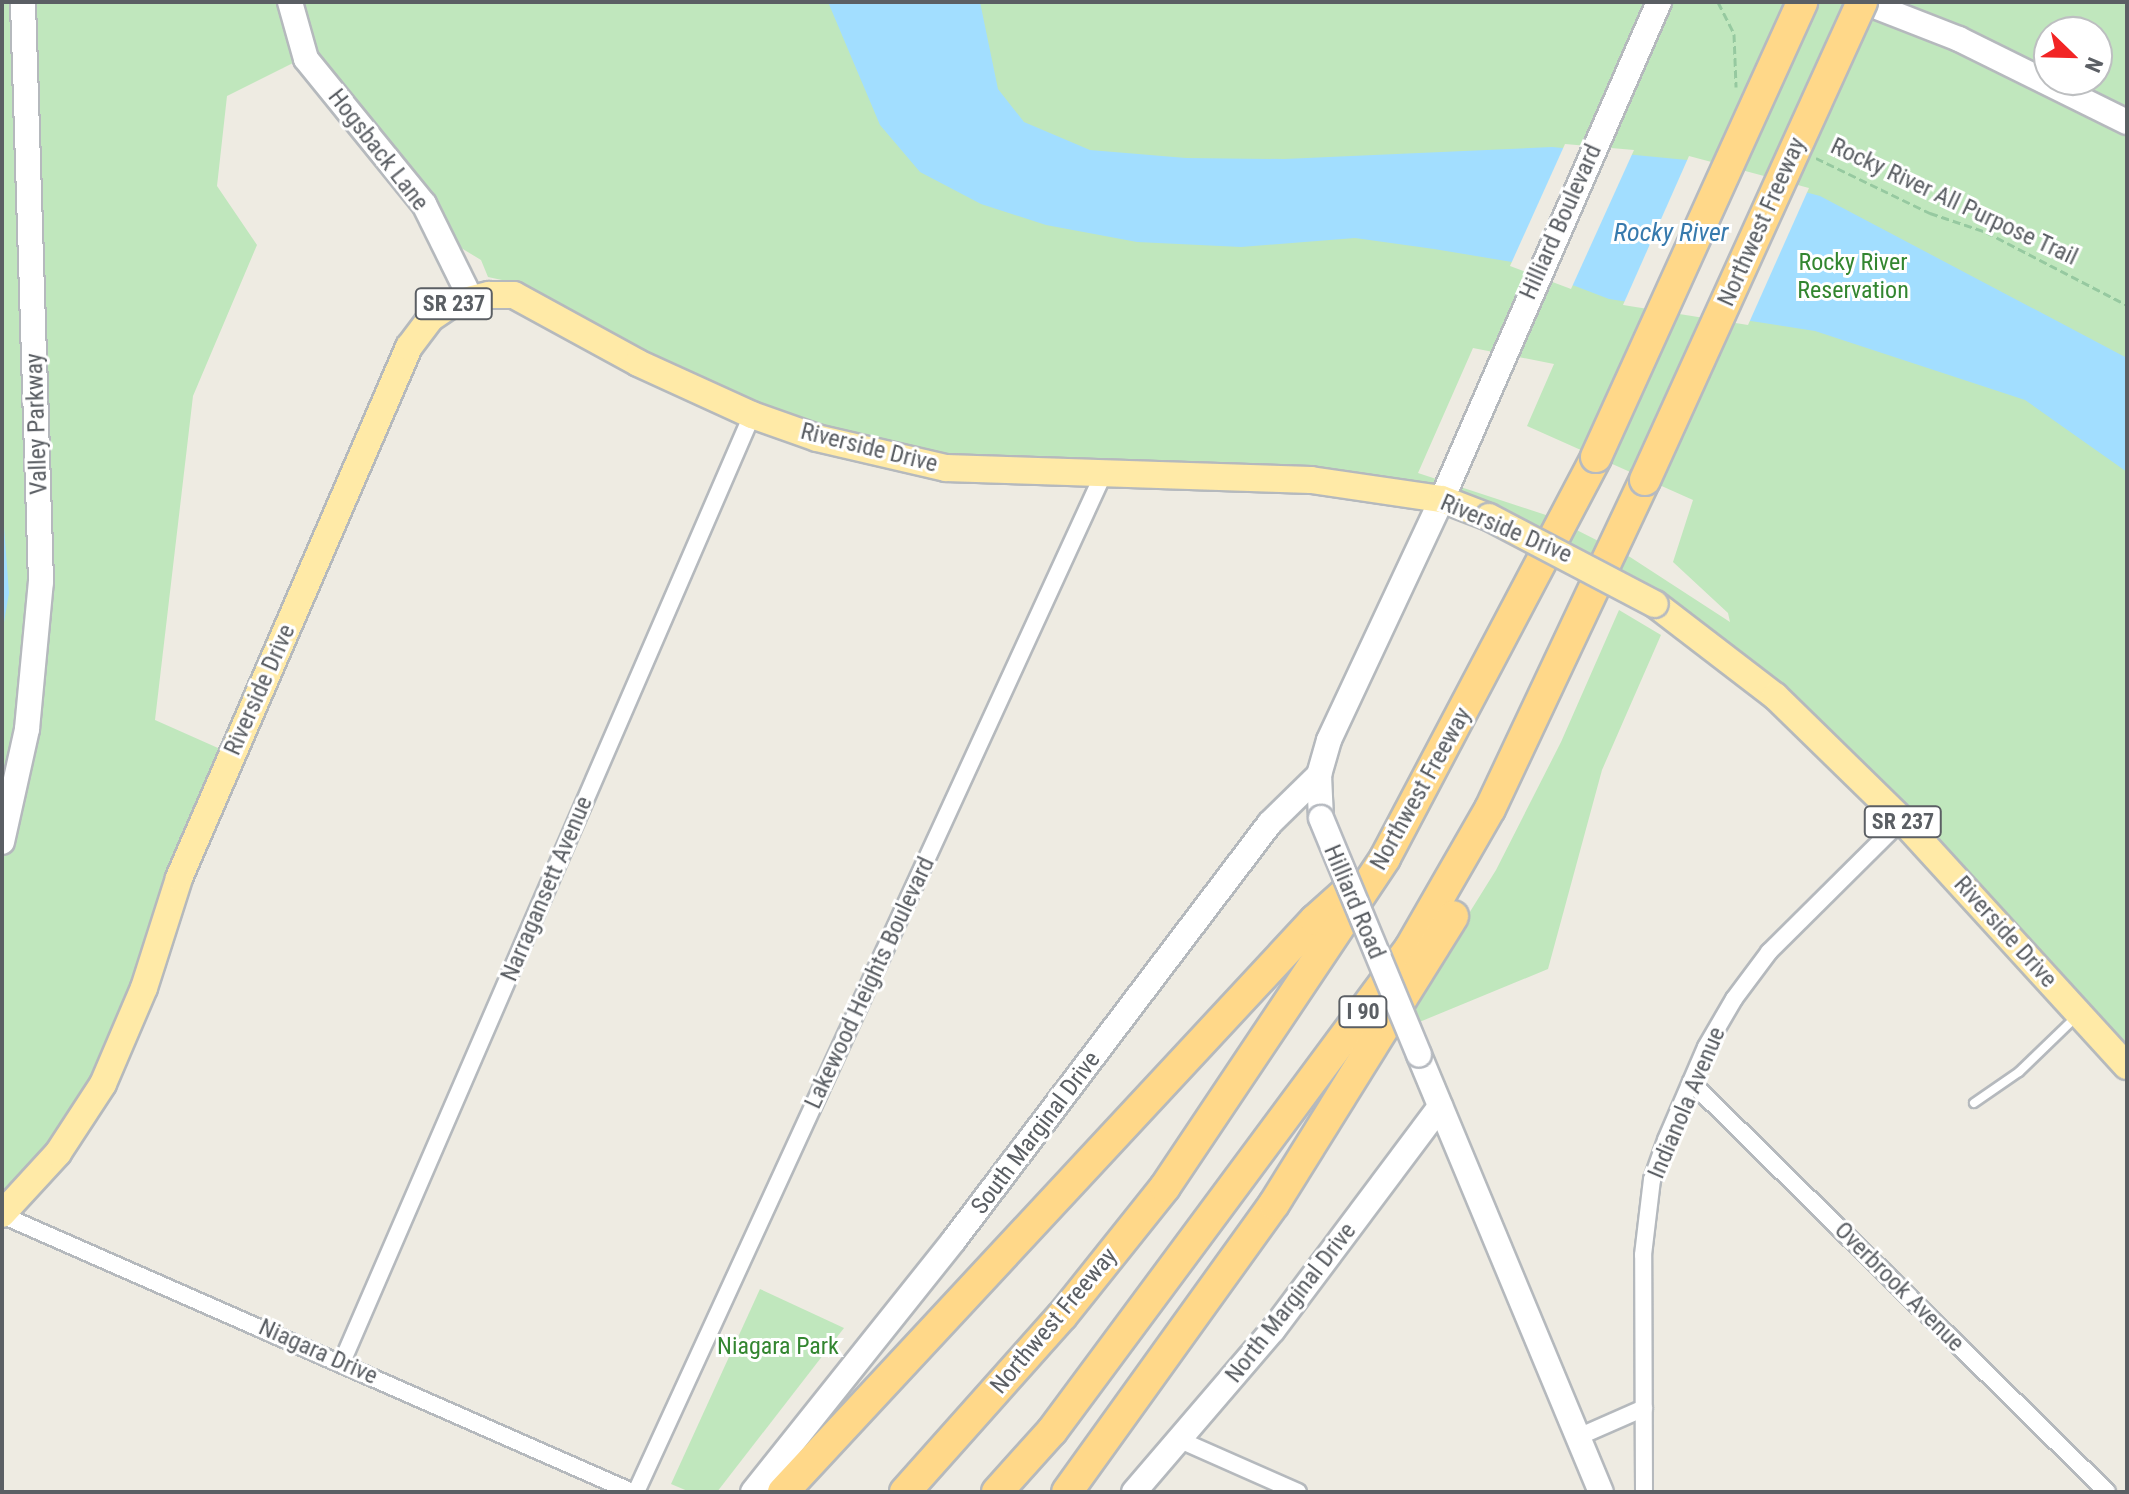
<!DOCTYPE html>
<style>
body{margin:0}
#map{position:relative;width:2129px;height:1494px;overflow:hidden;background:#eeebe2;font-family:"Roboto Condensed",sans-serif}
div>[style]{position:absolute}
.green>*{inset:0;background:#c0e7bd}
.water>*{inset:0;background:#a2deff}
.pier>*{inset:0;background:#eeebe2}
.path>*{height:3px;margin-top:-1.5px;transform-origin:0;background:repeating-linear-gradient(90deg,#96c9a0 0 8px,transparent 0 12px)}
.roads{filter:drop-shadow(2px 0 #b5b9bd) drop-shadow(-2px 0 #b5b9bd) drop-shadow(0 2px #b5b9bd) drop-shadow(0 -2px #b5b9bd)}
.lane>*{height:8px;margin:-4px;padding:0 4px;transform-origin:4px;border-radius:4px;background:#fff}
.street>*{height:16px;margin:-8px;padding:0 8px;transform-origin:8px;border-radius:8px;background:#fff}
.secondary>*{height:24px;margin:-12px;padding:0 12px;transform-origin:12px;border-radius:12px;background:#fff}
.primary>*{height:26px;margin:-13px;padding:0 13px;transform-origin:13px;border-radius:13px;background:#ffeaa7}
.highway>*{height:30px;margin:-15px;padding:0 15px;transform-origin:15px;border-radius:15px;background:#ffd889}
.bridges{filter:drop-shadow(2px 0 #b6bac0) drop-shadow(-2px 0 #b6bac0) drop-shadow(0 2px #b6bac0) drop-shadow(0 -2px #b6bac0)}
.secondary-bridge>*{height:24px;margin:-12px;padding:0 12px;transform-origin:12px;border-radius:12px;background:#fff}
.primary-bridge>*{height:26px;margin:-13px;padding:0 13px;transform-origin:13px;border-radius:13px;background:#ffeaa7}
.highway-bridge>*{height:30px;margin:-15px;padding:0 15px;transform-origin:15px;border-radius:15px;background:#ffd889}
span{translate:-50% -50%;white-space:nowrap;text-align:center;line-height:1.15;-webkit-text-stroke:6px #fff;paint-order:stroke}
.shield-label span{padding:2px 6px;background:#fff;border:2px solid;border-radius:6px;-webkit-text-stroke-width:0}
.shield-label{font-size:22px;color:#5b5f64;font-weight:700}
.street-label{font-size:24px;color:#5b5f64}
.park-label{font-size:24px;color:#338630}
.water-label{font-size:26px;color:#377aad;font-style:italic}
.frame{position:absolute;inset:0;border:4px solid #5b5f64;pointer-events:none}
.north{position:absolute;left:2033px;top:16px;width:80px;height:80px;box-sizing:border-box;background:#fff;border:2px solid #bdbfc1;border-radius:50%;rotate:113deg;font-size:22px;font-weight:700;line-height:32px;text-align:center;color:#5b5f64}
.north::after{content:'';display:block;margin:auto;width:28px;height:36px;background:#f22525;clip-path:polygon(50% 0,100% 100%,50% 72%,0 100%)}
</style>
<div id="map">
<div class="green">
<div style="clip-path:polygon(evenodd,2px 2px,2127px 2px,2127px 1048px,1781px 705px,1622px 583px,1400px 493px,943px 475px,668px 373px,521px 284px,488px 277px,481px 260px,438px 234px,295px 62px,227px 96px,217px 186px,257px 245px,193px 396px,155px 720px,227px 752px,170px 905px,77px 1114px,2px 1207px,2px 2px,2049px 32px,2097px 32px,2097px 80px,2049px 80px,2049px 32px,2px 2px,1473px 348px,1554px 364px,1527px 426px,1693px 500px,1673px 562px,1728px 613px,1730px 622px,1630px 557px,1549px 516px,1418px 473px,1473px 348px)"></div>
<div style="clip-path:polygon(1619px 610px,1661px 635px,1602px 770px,1548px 969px,1417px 1023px,1410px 1008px,1496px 870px,1561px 742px)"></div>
<div style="clip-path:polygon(760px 1289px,844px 1328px,717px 1492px,690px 1492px,671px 1484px)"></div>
</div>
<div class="water">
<div style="clip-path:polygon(828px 2px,980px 2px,998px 89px,1024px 122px,1090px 150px,1186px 158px,1284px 159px,1552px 147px,1687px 160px,1820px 196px,2127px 358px,2127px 472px,2025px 400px,1815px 331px,1609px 299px,1512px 262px,1434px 249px,1355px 238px,1241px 247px,1137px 242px,1046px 225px,981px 204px,920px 172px,880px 125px)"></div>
<div style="clip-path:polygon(2px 500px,9px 593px,2px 634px)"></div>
</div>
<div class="pier">
<div style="clip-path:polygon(1565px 144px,1634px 150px,1571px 289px,1510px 266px)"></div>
<div style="clip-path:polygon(1689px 156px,1809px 188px,1748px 325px,1623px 305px)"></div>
</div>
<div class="path">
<div style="left:1718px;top:2px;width:36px;rotate:63deg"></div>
<div style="left:1734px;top:34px;width:53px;rotate:87.8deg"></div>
<div style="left:1816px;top:158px;width:127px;rotate:25.8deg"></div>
<div style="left:1930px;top:213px;width:59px;rotate:18.7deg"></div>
<div style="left:1986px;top:232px;width:159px;rotate:27.4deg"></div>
</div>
<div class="roads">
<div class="lane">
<div style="left:1974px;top:1103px;width:55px;rotate:-34.6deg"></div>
<div style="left:2019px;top:1072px;width:79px;rotate:-44deg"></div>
</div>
<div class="street">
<div style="left:1691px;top:1082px;width:584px;rotate:44.58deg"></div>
<div style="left:2px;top:1215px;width:688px;rotate:23.73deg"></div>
<div style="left:342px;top:1362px;width:1032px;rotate:-66.59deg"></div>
<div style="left:1578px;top:1437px;width:72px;rotate:-23.7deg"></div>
<div style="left:1180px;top:1440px;width:129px;rotate:23.8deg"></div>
<div style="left:636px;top:1492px;width:1119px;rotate:-65.34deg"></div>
<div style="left:1644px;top:1492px;width:237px;rotate:-90.2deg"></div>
<div style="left:1643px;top:1255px;width:76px;rotate:-83.2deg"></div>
<div style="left:1652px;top:1180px;width:42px;rotate:-70.7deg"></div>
<div style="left:1666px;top:1140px;width:101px;rotate:-66.7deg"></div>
<div style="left:1706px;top:1047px;width:56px;rotate:-59.7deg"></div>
<div style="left:1734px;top:999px;width:59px;rotate:-53.3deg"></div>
<div style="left:1769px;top:952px;width:187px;rotate:-44.8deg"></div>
</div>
<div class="secondary">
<div style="left:290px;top:2px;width:59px;rotate:74.3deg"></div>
<div style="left:306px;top:59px;width:187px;rotate:50.9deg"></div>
<div style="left:424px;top:204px;width:106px;rotate:63.7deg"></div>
<div style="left:1864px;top:2px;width:102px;rotate:21.3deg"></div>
<div style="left:1959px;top:39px;width:187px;rotate:26.3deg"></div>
<div style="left:1321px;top:818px;width:43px;rotate:-92.7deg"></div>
<div style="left:1319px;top:775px;width:36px;rotate:-74deg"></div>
<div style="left:1329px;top:740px;width:266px;rotate:-64.9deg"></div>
<div style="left:1442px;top:499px;width:542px;rotate:-66.41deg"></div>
<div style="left:2px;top:842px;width:116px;rotate:-77.5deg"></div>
<div style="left:27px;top:729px;width:148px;rotate:-84.6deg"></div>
<div style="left:41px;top:582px;width:580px;rotate:-91.78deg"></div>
<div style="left:1419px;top:1055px;width:473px;rotate:67.4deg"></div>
<div style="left:753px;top:1492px;width:322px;rotate:-51.4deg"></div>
<div style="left:954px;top:1240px;width:523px;rotate:-52.85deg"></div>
<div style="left:1270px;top:823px;width:69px;rotate:-44.4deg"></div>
<div style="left:1134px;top:1492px;width:213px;rotate:-49.4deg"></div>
<div style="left:1273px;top:1330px;width:279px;rotate:-53.2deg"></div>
</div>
<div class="primary">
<div style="left:1655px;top:604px;width:151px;rotate:37.5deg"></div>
<div style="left:1775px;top:696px;width:177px;rotate:44.3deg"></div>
<div style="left:1902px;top:820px;width:333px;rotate:47.6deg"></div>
<div style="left:2px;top:1214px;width:83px;rotate:-47.4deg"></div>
<div style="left:58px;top:1153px;width:82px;rotate:-56.9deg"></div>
<div style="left:103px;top:1084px;width:104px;rotate:-66.9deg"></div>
<div style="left:144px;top:988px;width:115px;rotate:-72.3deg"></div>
<div style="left:179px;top:878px;width:579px;rotate:-66.58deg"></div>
<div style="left:409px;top:347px;width:36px;rotate:-53deg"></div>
<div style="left:431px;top:318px;width:25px;rotate:-34deg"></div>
<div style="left:452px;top:304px;width:38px;rotate:-14deg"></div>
<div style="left:489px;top:295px;width:25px"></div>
<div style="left:514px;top:295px;width:141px;rotate:28.7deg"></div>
<div style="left:638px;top:363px;width:125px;rotate:24.5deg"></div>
<div style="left:752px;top:415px;width:69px;rotate:19.5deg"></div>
<div style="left:817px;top:438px;width:132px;rotate:13.1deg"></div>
<div style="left:946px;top:468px;width:365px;rotate:1.9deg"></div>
<div style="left:1311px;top:480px;width:132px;rotate:8.3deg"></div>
<div style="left:1442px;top:499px;width:50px;rotate:21deg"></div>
</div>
<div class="highway">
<div style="left:783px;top:1492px;width:781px;rotate:-47.08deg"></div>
<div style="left:1315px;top:920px;width:51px;rotate:-41.8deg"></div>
<div style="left:905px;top:1492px;width:236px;rotate:-48.3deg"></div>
<div style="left:1062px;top:1316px;width:165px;rotate:-51.4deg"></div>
<div style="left:1165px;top:1187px;width:396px;rotate:-56.2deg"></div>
<div style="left:1385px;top:858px;width:453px;rotate:-62.2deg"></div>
<div style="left:997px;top:1492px;width:82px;rotate:-48deg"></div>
<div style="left:1052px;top:1431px;width:601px;rotate:-53.45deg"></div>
<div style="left:1410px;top:948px;width:160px;rotate:-60.1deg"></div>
<div style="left:1490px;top:809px;width:364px;rotate:-64.8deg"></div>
<div style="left:1067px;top:1492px;width:355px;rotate:-54.3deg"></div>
<div style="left:1274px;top:1204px;width:339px;rotate:-58.1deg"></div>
</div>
</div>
<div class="bridges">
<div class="secondary-bridge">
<div style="left:1321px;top:818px;width:256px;rotate:67.5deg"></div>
</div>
<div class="primary-bridge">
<div style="left:1489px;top:517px;width:187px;rotate:27.7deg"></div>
</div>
<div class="highway-bridge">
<div style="left:1596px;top:457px;width:499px;rotate:-65.6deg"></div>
<div style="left:1645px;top:480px;width:525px;rotate:-65.58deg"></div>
</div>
</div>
<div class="shield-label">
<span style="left:454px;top:304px">SR 237</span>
<span style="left:1903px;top:822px">SR 237</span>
<span style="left:1363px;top:1012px">I 90</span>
</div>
<div class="street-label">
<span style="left:378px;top:150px;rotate:52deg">Hogsback Lane</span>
<span style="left:1954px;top:202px;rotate:25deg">Rocky River All Purpose Trail</span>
<span style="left:1561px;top:222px;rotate:-66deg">Hilliard Boulevard</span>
<span style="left:1762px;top:222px;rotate:-66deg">Northwest Freeway</span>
<span style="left:37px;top:424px;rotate:-92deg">Valley Parkway</span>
<span style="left:869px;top:448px;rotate:14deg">Riverside Drive</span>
<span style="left:1506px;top:529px;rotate:23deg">Riverside Drive</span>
<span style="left:260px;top:690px;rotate:-66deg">Riverside Drive</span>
<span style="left:1421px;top:789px;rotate:-61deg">Northwest Freeway</span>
<span style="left:547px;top:889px;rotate:-67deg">Narragansett Avenue</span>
<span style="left:1354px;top:902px;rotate:67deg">Hilliard Road</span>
<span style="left:2005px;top:932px;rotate:48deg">Riverside Drive</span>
<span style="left:870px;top:983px;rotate:-65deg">Lakewood Heights Boulevard</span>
<span style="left:1687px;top:1103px;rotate:-67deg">Indianola Avenue</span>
<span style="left:1036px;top:1133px;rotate:-53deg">South Marginal Drive</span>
<span style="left:1899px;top:1287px;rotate:45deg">Overbrook Avenue</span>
<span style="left:1291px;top:1303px;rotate:-52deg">North Marginal Drive</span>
<span style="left:1054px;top:1321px;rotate:-50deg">Northwest Freeway</span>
<span style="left:318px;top:1352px;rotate:24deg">Niagara Drive</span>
</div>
<div class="park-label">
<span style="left:1853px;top:277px">Rocky River<br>Reservation</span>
<span style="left:778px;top:1347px">Niagara Park</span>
</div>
<div class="water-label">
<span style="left:1671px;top:233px">Rocky River</span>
</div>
<div class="frame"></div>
<div class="north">N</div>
</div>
